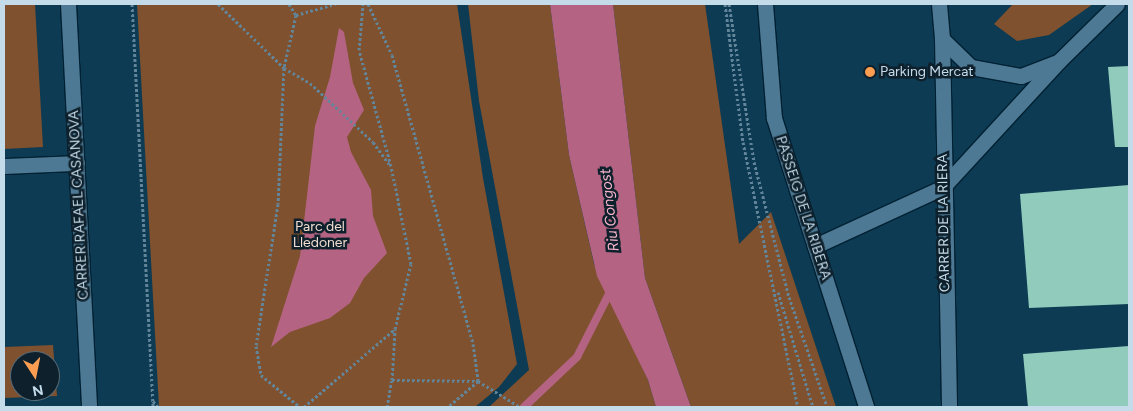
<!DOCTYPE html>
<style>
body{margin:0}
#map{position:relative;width:1133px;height:411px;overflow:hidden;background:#0d3b53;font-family:Figtree,sans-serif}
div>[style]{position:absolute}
.green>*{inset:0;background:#7f512e}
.water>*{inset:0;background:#b46482}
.stream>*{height:8px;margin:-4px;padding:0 4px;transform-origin:4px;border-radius:4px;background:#b46482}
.building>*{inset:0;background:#90cbbc}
.path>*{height:3px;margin-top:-1.5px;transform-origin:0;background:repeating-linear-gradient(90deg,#628599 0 2.5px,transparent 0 5px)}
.roads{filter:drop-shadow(1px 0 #002133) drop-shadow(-1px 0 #002133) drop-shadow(0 1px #002133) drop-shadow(0 -1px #002133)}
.minor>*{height:15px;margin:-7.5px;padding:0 7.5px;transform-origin:7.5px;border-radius:7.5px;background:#4d7994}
.dots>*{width:14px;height:14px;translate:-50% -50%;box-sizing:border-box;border:2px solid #0e202b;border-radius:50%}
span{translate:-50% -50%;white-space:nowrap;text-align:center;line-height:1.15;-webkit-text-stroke:5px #0e202b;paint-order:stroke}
.poi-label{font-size:14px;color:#c4dbea}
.left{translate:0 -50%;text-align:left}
.street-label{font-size:14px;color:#c4dbea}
.park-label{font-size:14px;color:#f2ded1}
.water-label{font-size:15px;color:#f7b3ca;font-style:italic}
.frame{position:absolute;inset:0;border:5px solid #c4dbea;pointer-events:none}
.north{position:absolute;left:10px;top:351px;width:50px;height:50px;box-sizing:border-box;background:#0e202b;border:1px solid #576b77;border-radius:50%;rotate:169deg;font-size:14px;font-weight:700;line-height:20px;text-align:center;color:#c4dbea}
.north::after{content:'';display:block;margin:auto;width:18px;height:22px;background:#fc9e52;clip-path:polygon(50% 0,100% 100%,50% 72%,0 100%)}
</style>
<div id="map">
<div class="green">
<div style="clip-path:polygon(4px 4px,35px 4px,43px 147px,4px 149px)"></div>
<div style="clip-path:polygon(137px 4px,457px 4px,483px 178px,517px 364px,499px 387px,475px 407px,159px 407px)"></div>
<div style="clip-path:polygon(468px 4px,550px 4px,569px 155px,594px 264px,648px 380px,656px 407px,489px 407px,529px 370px,479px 101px)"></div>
<div style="clip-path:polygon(613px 4px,705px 4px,739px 244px,771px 212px,836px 407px,691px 407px,645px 278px)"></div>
<div style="clip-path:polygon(1013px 4px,1093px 4px,1049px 35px,1017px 41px,994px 24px)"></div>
<div style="clip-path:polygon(evenodd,53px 345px,57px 396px,4px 398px,4px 347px,53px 345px,20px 361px,50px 361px,50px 391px,20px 391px,20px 361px)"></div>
</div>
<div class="water">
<div style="clip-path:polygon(550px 4px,613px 4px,645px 278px,691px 407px,656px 407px,648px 380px,597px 276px,569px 155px)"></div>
<div style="clip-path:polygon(339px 28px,344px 32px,353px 83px,364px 110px,347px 137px,351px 152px,371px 190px,373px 216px,387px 253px,364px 278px,350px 303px,330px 318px,290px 332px,271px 347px,300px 256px,315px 126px,330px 77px)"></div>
</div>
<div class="stream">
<div style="left:524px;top:407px;width:73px;rotate:-43.3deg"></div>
<div style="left:577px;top:357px;width:77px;rotate:-63.1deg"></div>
</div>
<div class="building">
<div style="clip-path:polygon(1129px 66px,1129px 147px,1115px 147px,1108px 67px)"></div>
<div style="clip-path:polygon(1129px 185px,1129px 304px,1029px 308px,1020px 194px)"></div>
<div style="clip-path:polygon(1129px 346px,1129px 407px,1028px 407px,1023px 354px)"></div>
</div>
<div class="path">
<div style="left:132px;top:4px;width:404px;rotate:87deg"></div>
<div style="left:218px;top:4px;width:92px;rotate:44.1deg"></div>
<div style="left:284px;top:68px;width:30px;rotate:30deg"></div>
<div style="left:310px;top:83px;width:86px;rotate:43.1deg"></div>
<div style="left:373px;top:142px;width:27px;rotate:54deg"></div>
<div style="left:289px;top:4px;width:13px;rotate:58deg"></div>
<div style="left:296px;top:15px;width:54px;rotate:102.8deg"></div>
<div style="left:284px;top:68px;width:136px;rotate:92.5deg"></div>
<div style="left:278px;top:204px;width:144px;rotate:98.8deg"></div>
<div style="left:256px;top:346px;width:29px;rotate:80deg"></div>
<div style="left:261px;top:375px;width:50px;rotate:39.4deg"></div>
<div style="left:368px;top:4px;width:56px;rotate:64.8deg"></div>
<div style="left:392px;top:55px;width:300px;rotate:74.3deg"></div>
<div style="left:473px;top:344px;width:37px;rotate:82deg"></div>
<div style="left:478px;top:381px;width:40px;rotate:139deg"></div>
<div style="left:725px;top:4px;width:139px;rotate:82.6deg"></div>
<div style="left:743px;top:142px;width:271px;rotate:78.3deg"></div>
<div style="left:729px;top:4px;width:160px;rotate:81deg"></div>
<div style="left:754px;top:162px;width:139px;rotate:75.5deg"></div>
<div style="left:789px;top:297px;width:116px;rotate:70.9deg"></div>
<div style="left:296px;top:15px;width:41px;rotate:-15.8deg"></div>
<div style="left:778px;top:292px;width:120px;rotate:73.1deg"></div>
<div style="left:392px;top:380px;width:86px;rotate:0.7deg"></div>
<div style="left:478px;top:381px;width:49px;rotate:31.8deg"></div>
<div style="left:153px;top:401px;width:8px;rotate:50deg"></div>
<div style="left:304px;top:407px;width:120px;rotate:-40.6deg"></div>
<div style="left:395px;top:329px;width:67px;rotate:-76.2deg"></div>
<div style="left:411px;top:264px;width:100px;rotate:-101.5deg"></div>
<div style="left:391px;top:166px;width:120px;rotate:-105.4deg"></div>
<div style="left:359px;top:50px;width:46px;rotate:-85deg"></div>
<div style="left:387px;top:407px;width:27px;rotate:-80deg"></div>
<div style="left:392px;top:380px;width:51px;rotate:-86.6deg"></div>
</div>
<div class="roads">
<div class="minor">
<div style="left:68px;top:4px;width:404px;rotate:87deg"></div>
<div style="left:765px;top:4px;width:114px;rotate:85.5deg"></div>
<div style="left:774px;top:118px;width:303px;rotate:72.3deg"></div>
<div style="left:939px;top:4px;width:35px;rotate:85deg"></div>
<div style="left:942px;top:39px;width:40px;rotate:44deg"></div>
<div style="left:971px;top:67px;width:51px;rotate:10.2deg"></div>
<div style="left:1021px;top:76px;width:36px;rotate:-21deg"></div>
<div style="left:942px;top:39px;width:368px;rotate:88.9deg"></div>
<div style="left:4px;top:166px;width:73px;rotate:-2.4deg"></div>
<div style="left:815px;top:246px;width:141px;rotate:-24.7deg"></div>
<div style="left:943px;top:187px;width:171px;rotate:-47.4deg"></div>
<div style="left:1059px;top:61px;width:81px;rotate:-44.5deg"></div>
</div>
</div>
<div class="dots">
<div style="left:870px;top:72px;background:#fc9e52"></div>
</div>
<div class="poi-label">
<span class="left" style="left:880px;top:72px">Parking Mercat</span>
</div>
<div class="street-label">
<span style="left:79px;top:205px;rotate:-93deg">CARRER RAFAEL CASANOVA</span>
<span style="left:803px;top:208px;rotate:72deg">PASSEIG DE LA RIBERA</span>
<span style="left:944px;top:223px;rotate:-91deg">CARRER DE LA RIERA</span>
</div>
<div class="park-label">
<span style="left:320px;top:235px">Parc del<br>Lledoner</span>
</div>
<div class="water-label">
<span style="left:610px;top:210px;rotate:-96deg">Riu Congost</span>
</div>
<div class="frame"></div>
<div class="north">N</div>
</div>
